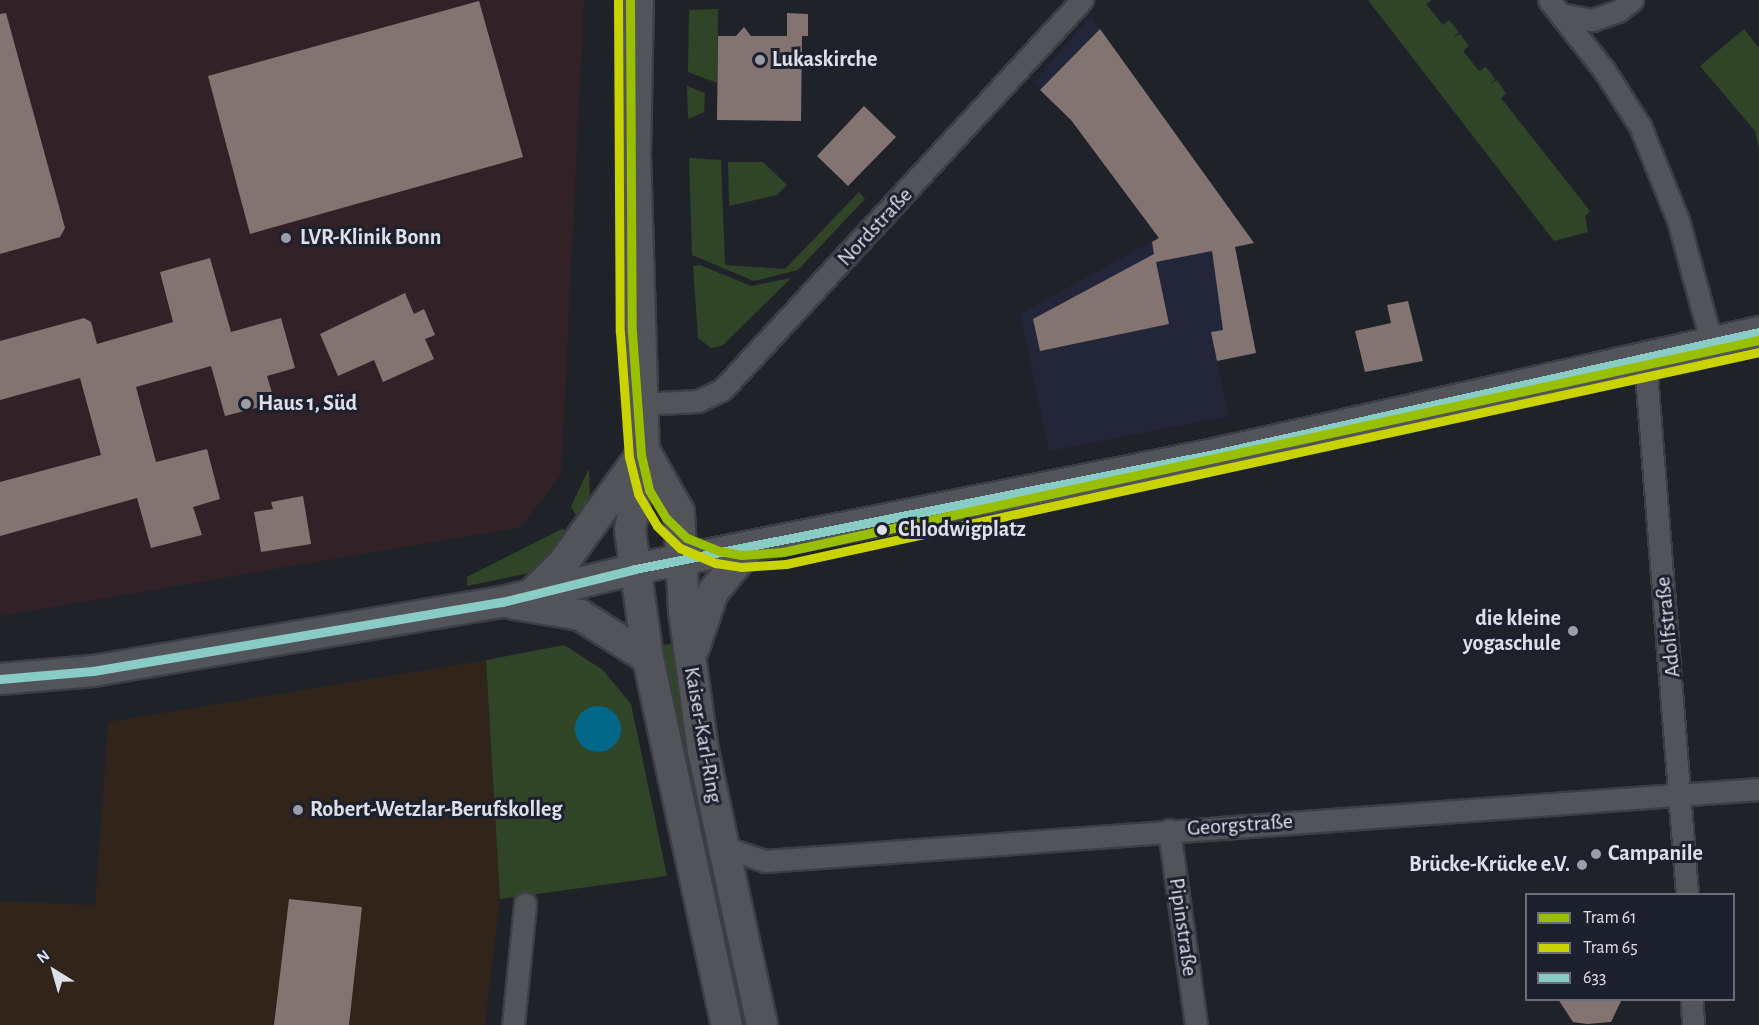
<!DOCTYPE html>
<meta charset="utf-8">
<style>
body{margin:0}
#map{position:relative;width:1759px;height:1025px;overflow:hidden;background:#20222a;font-family:"Alegreya Sans",sans-serif}
div>[style]{position:absolute}
.built>*{inset:0;background:#222638}
.education>*{inset:0;background:#31241b}
.medical>*{inset:0;background:#322227}
.green>*{inset:0;background:#304527}
.water>*{inset:0;background:#03678a}
.round{border-radius:50%}
.building>*{inset:0;background:#837472}
.roads{filter:drop-shadow(2px 0 #3d3e45) drop-shadow(-2px 0 #3d3e45) drop-shadow(0 2px #3d3e45) drop-shadow(0 -2px #3d3e45)}
.street>*{height:21px;margin:-10.5px;padding:0 10.5px;transform-origin:10.5px;border-radius:10.5px;background:#53545a}
.secondary>*{height:30px;margin:-15px;padding:0 15px;transform-origin:15px;border-radius:15px;background:#53545a}
.bus-1>*{height:9px;margin:-4.5px;padding:0 4.5px;transform-origin:4.5px;border-radius:4.5px;background:#89ccc6}
.tram-1>*{height:9px;margin:-4.5px;padding:0 4.5px;transform-origin:4.5px;border-radius:4.5px;background:#98c000}
.tram-2>*{height:9px;margin:-4.5px;padding:0 4.5px;transform-origin:4.5px;border-radius:4.5px;background:#c8d300}
.dots>*{width:16px;height:16px;translate:-50% -50%;box-sizing:border-box;border:3px solid #1d202d;border-radius:50%}
span{translate:-50% -50%;white-space:nowrap;text-align:center;line-height:1.15;-webkit-text-stroke:6px #1d202d;paint-order:stroke}
.poi-label{font-size:22px;color:#dde0e9;font-weight:700}
.left{translate:0 -50%;text-align:left}
.right{translate:-100% -50%;text-align:right}
.street-label{font-size:22px;color:#dde0e9}
.stop-label{font-size:22px;color:#dde0e9;font-weight:700}
.legend{position:absolute;left:1525px;top:893px;width:210px;height:108px;box-sizing:border-box;background:#1d202d;border:2px solid #6a6d78;margin:0;padding:8px 10px;list-style:none;font-size:18px;color:#dde0e9}
.legend li{display:flex;align-items:center;gap:12px;height:30px}
.legend b{width:30px;border:2px solid #6a6d78}
.north{position:absolute;left:24px;top:941px;width:60px;height:60px;-webkit-text-stroke:4px #1d202d;paint-order:stroke;rotate:323deg;font-size:16px;font-weight:700;line-height:24px;text-align:center;color:#dde0e9}
.north::after{content:'';display:block;margin:auto;width:21px;height:27px;background:#dde0e9;clip-path:polygon(50% 0,100% 100%,50% 72%,0 100%)}
</style>
<div id="map">
<div class="built">
<div style="clip-path:polygon(1091px 16px,1254px 243px,1235px 247px,1256px 353px,1217px 361px,1229px 416px,1049px 451px,1020px 314px,1158px 238px,1071px 120px,1033px 83px)"></div>
</div>
<div class="education">
<div style="clip-path:polygon(486px 660px,500px 899px,485px 1025px,0 1025px,0 901px,95px 905px,108px 722px)"></div>
</div>
<div class="medical">
<div style="clip-path:polygon(0 0,584px 0,561px 475px,521px 527px,0 616px)"></div>
</div>
<div class="green">
<div style="clip-path:polygon(1368px 0,1432px 0,1426px 4px,1443px 25px,1449px 20px,1459px 32px,1452px 38px,1460px 34px,1469px 46px,1463px 51px,1479px 71px,1486px 67px,1495px 79px,1489px 85px,1497px 80px,1506px 93px,1501px 98px,1590px 211px,1585px 216px,1588px 232px,1554px 241px)"></div>
<div style="clip-path:polygon(718px 9px,717px 83px,688px 72px,689px 10px)"></div>
<div style="clip-path:polygon(1744px 29px,1759px 48px,1759px 149px,1755px 131px,1700px 66px)"></div>
<div style="clip-path:polygon(687px 86px,705px 93px,704px 112px,688px 119px)"></div>
<div style="clip-path:polygon(689px 158px,721px 160px,725px 265px,785px 269px,859px 192px,865px 199px,798px 270px,754px 281px,692px 255px)"></div>
<div style="clip-path:polygon(728px 162px,763px 162px,787px 185px,777px 195px,729px 206px)"></div>
<div style="clip-path:polygon(700px 265px,751px 286px,791px 278px,722px 346px,711px 348px,698px 338px,693px 266px)"></div>
<div style="clip-path:polygon(589px 469px,590px 506px,585px 518px,575px 514px,571px 506px)"></div>
<div style="clip-path:polygon(562px 529px,576px 534px,534px 572px,467px 586px,467px 577px)"></div>
<div style="clip-path:polygon(676px 643px,755px 1025px,736px 1025px,697px 836px,663px 645px)"></div>
<div style="clip-path:polygon(564px 645px,603px 670px,631px 704px,667px 876px,500px 899px,486px 660px)"></div>
</div>
<div class="water">
<div class="round" style="left:575px;top:706px;width:46px;height:46px"></div>
</div>
<div class="building">
<div style="clip-path:polygon(479px 1px,523px 157px,250px 234px,208px 76px)"></div>
<div style="clip-path:polygon(6px 13px,65px 228px,60px 237px,0 254px,0 14px)"></div>
<div style="clip-path:polygon(787px 13px,808px 14px,808px 36px,802px 36px,801px 121px,717px 120px,718px 36px,736px 36px,744px 27px,751px 36px,787px 36px)"></div>
<div style="clip-path:polygon(1100px 29px,1254px 243px,1235px 247px,1256px 353px,1217px 361px,1211px 332px,1223px 330px,1212px 251px,1156px 262px,1169px 324px,1040px 351px,1033px 319px,1154px 254px,1152px 242px,1159px 238px,1071px 120px,1040px 90px)"></div>
<div style="clip-path:polygon(864px 106px,896px 137px,848px 186px,817px 156px)"></div>
<div style="clip-path:polygon(210px 258px,231px 332px,281px 318px,295px 368px,267px 376px,275px 403px,225px 416px,211px 366px,136px 387px,156px 462px,207px 449px,220px 499px,193px 507px,202px 535px,151px 548px,137px 498px,0 536px,0 482px,101px 455px,80px 378px,0 400px,0 341px,84px 318px,91px 322px,97px 344px,173px 322px,160px 272px)"></div>
<div style="clip-path:polygon(405px 293px,414px 314px,424px 309px,435px 335px,425px 339px,434px 359px,383px 382px,374px 360px,338px 376px,320px 334px)"></div>
<div style="clip-path:polygon(1408px 301px,1423px 361px,1365px 372px,1355px 331px,1391px 323px,1387px 305px)"></div>
<div style="clip-path:polygon(303px 496px,311px 544px,261px 552px,254px 512px,273px 509px,271px 502px)"></div>
<div style="clip-path:polygon(289px 899px,362px 907px,349px 1025px,274px 1025px)"></div>
<div style="clip-path:polygon(1558px 999px,1622px 999px,1611px 1022px,1587px 1024px,1573px 1022px)"></div>
</div>
<div class="roads">
<div class="street">
<div style="left:1549px;top:0;width:89px;rotate:51.8deg"></div>
<div style="left:1604px;top:70px;width:67px;rotate:57.3deg"></div>
<div style="left:1640px;top:126px;width:101px;rotate:68deg"></div>
<div style="left:1678px;top:220px;width:129px;rotate:74.7deg"></div>
<div style="left:1560px;top:14px;width:33px;rotate:11deg"></div>
<div style="left:1592px;top:20px;width:28px;rotate:-19deg"></div>
<div style="left:1618px;top:11px;width:18px;rotate:-38deg"></div>
<div style="left:1645px;top:360px;width:536px;rotate:85.5deg"></div>
<div style="left:640px;top:404px;width:58px;rotate:-3deg"></div>
<div style="left:698px;top:401px;width:26px;rotate:-25deg"></div>
<div style="left:722px;top:390px;width:531px;rotate:-47.29deg"></div>
<div style="left:1169px;top:830px;width:197px;rotate:82.1deg"></div>
<div style="left:723px;top:847px;width:44px;rotate:18.4deg"></div>
<div style="left:765px;top:861px;width:997px;rotate:-4.14deg"></div>
<div style="left:1692px;top:1000px;width:25px;rotate:88deg"></div>
<div style="left:513px;top:1025px;width:122px;rotate:-84.3deg"></div>
</div>
<div class="secondary">
<div style="left:638px;top:0;width:152px;rotate:91.1deg"></div>
<div style="left:635px;top:152px;width:298px;rotate:88.3deg"></div>
<div style="left:644px;top:450px;width:81px;rotate:99.9deg"></div>
<div style="left:630px;top:530px;width:129px;rotate:82deg"></div>
<div style="left:648px;top:658px;width:375px;rotate:77.9deg"></div>
<div style="left:644px;top:450px;width:71px;rotate:60.6deg"></div>
<div style="left:679px;top:512px;width:100px;rotate:87.1deg"></div>
<div style="left:684px;top:612px;width:139px;rotate:82.2deg"></div>
<div style="left:703px;top:750px;width:281px;rotate:77.9deg"></div>
<div style="left:532px;top:594px;width:44px;rotate:-45deg"></div>
<div style="left:563px;top:563px;width:130px;rotate:-54.1deg"></div>
<div style="left:514px;top:604px;width:67px;rotate:9.5deg"></div>
<div style="left:580px;top:615px;width:80px;rotate:32.3deg"></div>
<div style="left:694px;top:648px;width:59px;rotate:-71.3deg"></div>
<div style="left:713px;top:592px;width:57px;rotate:-50.7deg"></div>
<div style="left:0;top:679px;width:93px;rotate:-4.9deg"></div>
<div style="left:93px;top:671px;width:415px;rotate:-9.6deg"></div>
<div style="left:502px;top:602px;width:137px;rotate:-13.9deg"></div>
<div style="left:635px;top:569px;width:590px;rotate:-11.23deg"></div>
<div style="left:1214px;top:454px;width:558px;rotate:-12.62deg"></div>
</div>
</div>
<div class="bus-1">
<div style="left:0;top:679px;width:93px;rotate:-4.9deg"></div>
<div style="left:93px;top:671px;width:415px;rotate:-9.6deg"></div>
<div style="left:502px;top:602px;width:137px;rotate:-13.9deg"></div>
<div style="left:635px;top:569px;width:590px;rotate:-11.23deg"></div>
<div style="left:1214px;top:454px;width:558px;rotate:-12.62deg"></div>
</div>
<div class="tram-1">
<div style="left:630px;top:0;width:332px;rotate:89.7deg"></div>
<div style="left:632px;top:332px;width:123px;rotate:85.8deg"></div>
<div style="left:641px;top:455px;width:36px;rotate:77deg"></div>
<div style="left:649px;top:490px;width:33px;rotate:59deg"></div>
<div style="left:666px;top:518px;width:29px;rotate:44deg"></div>
<div style="left:687px;top:538px;width:35px;rotate:22deg"></div>
<div style="left:719px;top:551px;width:23px;rotate:10deg"></div>
<div style="left:742px;top:555px;width:41px;rotate:-4.2deg"></div>
<div style="left:783px;top:552px;width:999px;rotate:-12.26deg"></div>
</div>
<div class="tram-2">
<div style="left:618px;top:0;width:332px;rotate:89.7deg"></div>
<div style="left:620px;top:332px;width:125px;rotate:85.9deg"></div>
<div style="left:629px;top:457px;width:38px;rotate:76deg"></div>
<div style="left:638px;top:494px;width:37px;rotate:59deg"></div>
<div style="left:657px;top:526px;width:32px;rotate:44deg"></div>
<div style="left:680px;top:548px;width:39px;rotate:23deg"></div>
<div style="left:716px;top:563px;width:25px;rotate:9deg"></div>
<div style="left:741px;top:567px;width:45px;rotate:-3.8deg"></div>
<div style="left:786px;top:564px;width:996px;rotate:-12.29deg"></div>
</div>
<div class="dots">
<div style="left:760px;top:60px;background:#9b9ea6"></div>
<div style="left:286px;top:238px;background:#9b9ea6"></div>
<div style="left:246px;top:404px;background:#9b9ea6"></div>
<div style="left:882px;top:530px;background:#dde0e9"></div>
<div style="left:1573px;top:631px;background:#9b9ea6"></div>
<div style="left:298px;top:810px;background:#9b9ea6"></div>
<div style="left:1596px;top:854px;background:#9b9ea6"></div>
<div style="left:1582px;top:865px;background:#9b9ea6"></div>
</div>
<div class="poi-label">
<span class="left" style="left:772px;top:60px">Lukaskirche</span>
<span class="left" style="left:300px;top:238px">LVR-Klinik Bonn</span>
<span class="left" style="left:258px;top:404px">Haus 1, Süd</span>
<span class="right" style="left:1561px;top:631px">die kleine<br>yogaschule</span>
<span class="left" style="left:310px;top:810px">Robert-Wetzlar-Berufskolleg</span>
<span class="left" style="left:1608px;top:854px">Campanile</span>
<span class="right" style="left:1570px;top:865px">Brücke-Krücke e.V.</span>
</div>
<div class="street-label">
<span style="left:875px;top:227px;rotate:-47deg">Nordstraße</span>
<span style="left:1668px;top:627px;rotate:-96deg">Adolfstraße</span>
<span style="left:703px;top:735px;rotate:80deg">Kaiser-Karl-Ring</span>
<span style="left:1240px;top:825px;rotate:-4deg">Georgstraße</span>
<span style="left:1183px;top:927px;rotate:82deg">Pipinstraße</span>
</div>
<div class="stop-label">
<span class="left" style="left:898px;top:530px">Chlodwigplatz</span>
</div>
<ul class="legend">
<li><b style="height:8px;background:#98c000"></b>Tram 61</li>
<li><b style="height:8px;background:#c8d300"></b>Tram 65</li>
<li><b style="height:8px;background:#89ccc6"></b>633</li>
</ul>
<div class="north">N</div>
</div>
